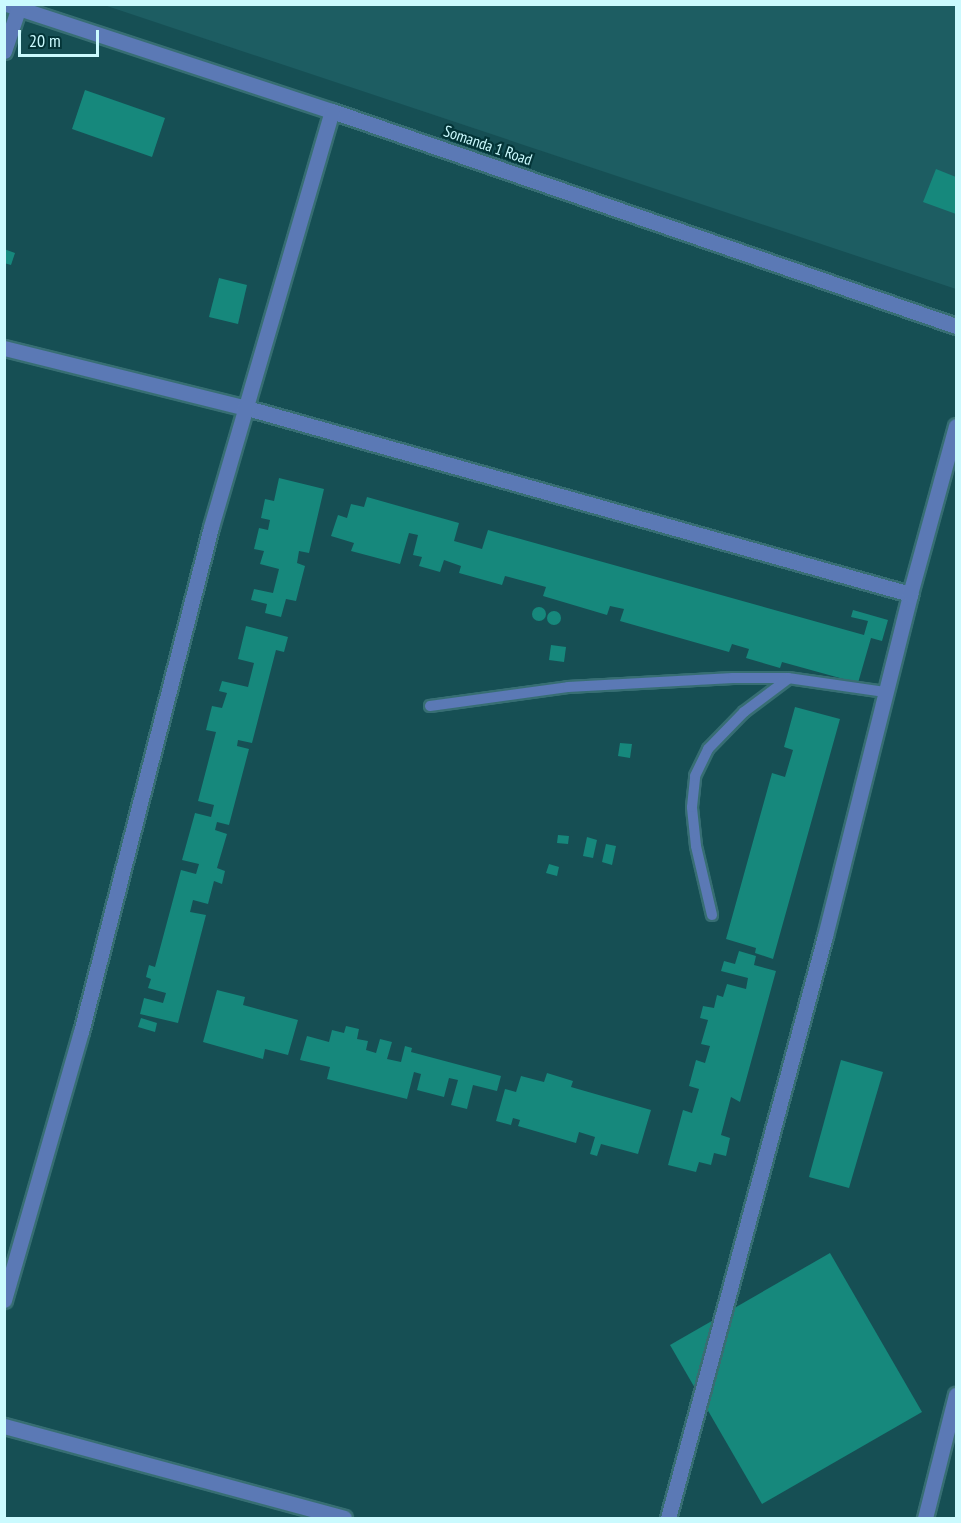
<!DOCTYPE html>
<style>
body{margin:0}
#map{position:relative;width:961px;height:1523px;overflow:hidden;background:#164f54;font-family:"PT Sans Narrow",sans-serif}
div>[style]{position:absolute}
.built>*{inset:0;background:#1d5d62}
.building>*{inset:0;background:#16887c}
.round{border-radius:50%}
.roads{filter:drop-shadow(2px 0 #376e73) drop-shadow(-2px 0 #376e73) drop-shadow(0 2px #376e73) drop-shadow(0 -2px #376e73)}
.service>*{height:10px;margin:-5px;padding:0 5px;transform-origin:5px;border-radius:5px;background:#5b79b5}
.minor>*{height:15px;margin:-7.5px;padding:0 7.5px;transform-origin:7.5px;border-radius:7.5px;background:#5b79b5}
span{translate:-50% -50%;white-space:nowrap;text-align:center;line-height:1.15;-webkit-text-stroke:4.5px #033437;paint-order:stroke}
.street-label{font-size:16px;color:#cbfafe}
.frame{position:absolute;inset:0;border:6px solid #cbfafe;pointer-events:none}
.scale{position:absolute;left:18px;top:30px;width:81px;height:27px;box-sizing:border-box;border:3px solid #cbfafe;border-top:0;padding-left:8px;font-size:18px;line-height:21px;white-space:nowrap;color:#cbfafe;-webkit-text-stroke:4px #033437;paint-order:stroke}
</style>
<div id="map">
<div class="built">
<div style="clip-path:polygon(105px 5px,956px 5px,956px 289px,107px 6px)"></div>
</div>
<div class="building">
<div style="clip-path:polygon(85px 90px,165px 118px,152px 157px,72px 129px)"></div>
<div style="clip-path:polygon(936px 169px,956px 177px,956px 214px,923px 202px)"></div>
<div style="clip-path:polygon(4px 249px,15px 253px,11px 265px,4px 263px)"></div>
<div style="clip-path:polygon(219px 278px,247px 285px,238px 324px,209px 317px)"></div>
<div style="clip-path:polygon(279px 478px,324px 489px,309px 553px,299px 551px,297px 563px,305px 566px,296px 601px,286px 599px,281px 617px,265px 613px,267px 604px,251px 600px,254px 589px,273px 593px,279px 569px,260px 564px,264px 551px,254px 549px,259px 528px,268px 530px,270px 520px,261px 518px,265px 499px,274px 501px)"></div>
<div style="clip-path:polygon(367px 497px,459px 523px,454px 541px,482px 549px,488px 530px,864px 635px,868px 621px,851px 617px,853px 610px,888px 620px,882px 641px,871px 638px,858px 683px,782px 662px,780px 668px,746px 658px,749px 649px,732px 644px,729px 652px,620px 621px,624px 609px,610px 606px,607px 615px,543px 596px,546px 587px,505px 576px,502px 585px,459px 573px,461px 566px,444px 560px,440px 572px,419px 566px,422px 557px,413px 555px,418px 535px,409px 533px,400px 564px,351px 551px,354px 543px,331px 536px,338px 515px,347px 518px,351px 504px,364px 507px)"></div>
<div class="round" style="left:532px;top:607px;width:14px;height:14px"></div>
<div class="round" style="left:547px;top:611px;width:14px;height:14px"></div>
<div style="clip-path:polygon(246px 626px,288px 637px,284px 652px,276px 650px,252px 743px,238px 740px,237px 746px,249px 749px,229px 825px,217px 822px,215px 830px,227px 834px,217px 868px,225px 871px,222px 884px,214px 881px,208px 904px,193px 900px,190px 912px,206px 915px,178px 1023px,140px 1014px,144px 998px,163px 1003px,166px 993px,148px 988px,151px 979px,146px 977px,149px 965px,155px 967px,181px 870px,196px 874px,199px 864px,182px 860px,195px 813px,211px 817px,214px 805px,198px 801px,216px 732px,206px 730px,212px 706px,222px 708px,227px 693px,219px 691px,222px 681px,248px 687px,254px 663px,238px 659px)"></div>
<div style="clip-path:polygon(551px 645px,566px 647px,564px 662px,549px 660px)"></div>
<div style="clip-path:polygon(795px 707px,840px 719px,773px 959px,755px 953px,756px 948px,726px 939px,772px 773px,785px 777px,793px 750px,784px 747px)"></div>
<div style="clip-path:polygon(620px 743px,632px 744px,630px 758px,618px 756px)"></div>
<div style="clip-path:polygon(558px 835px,569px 836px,568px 844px,557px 843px)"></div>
<div style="clip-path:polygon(587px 837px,597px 840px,593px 858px,583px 856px)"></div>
<div style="clip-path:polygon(606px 844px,616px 846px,612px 865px,602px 862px)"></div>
<div style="clip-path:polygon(549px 864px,559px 867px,557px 876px,546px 873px)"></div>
<div style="clip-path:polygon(739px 951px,756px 956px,754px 965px,776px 971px,740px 1102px,731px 1097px,721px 1135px,730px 1138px,726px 1156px,714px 1153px,711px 1165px,699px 1162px,696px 1172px,668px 1165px,683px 1110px,692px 1113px,699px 1089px,689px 1086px,696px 1060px,705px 1063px,710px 1046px,701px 1044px,708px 1020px,700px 1018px,703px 1006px,714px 1008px,717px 995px,723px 997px,727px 984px,746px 989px,748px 978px,721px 971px,724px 961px,735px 964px)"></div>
<div style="clip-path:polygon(217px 990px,245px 997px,243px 1005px,298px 1020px,288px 1055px,265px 1049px,263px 1059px,203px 1042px)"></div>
<div style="clip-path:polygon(141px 1018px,157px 1023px,155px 1032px,138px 1027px)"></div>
<div style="clip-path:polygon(346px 1026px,359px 1029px,357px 1039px,368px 1041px,366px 1050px,376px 1053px,380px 1039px,392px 1042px,387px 1059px,401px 1062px,405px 1046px,412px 1048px,411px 1052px,501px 1076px,497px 1091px,473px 1085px,467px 1109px,451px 1105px,458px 1080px,449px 1078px,444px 1097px,417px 1090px,421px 1074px,414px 1072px,407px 1099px,327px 1079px,330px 1067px,300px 1060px,307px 1036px,329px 1042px,332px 1030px,344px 1033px)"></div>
<div style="clip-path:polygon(841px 1060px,883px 1072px,849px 1188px,809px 1177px)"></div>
<div style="clip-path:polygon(547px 1073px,573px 1081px,571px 1087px,651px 1110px,638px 1154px,601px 1144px,597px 1156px,590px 1154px,595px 1137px,579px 1132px,576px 1143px,518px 1126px,520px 1120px,513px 1118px,511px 1125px,496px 1121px,505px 1089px,516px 1092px,521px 1076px,544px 1082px)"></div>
<div style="clip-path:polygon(830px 1253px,922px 1412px,762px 1504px,670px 1345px)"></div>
</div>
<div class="roads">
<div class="service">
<div style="left:430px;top:706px;width:139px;rotate:-7.8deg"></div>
<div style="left:568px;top:687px;width:165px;rotate:-3.1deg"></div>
<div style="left:733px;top:678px;width:55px"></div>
<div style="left:788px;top:678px;width:98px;rotate:8.2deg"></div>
<div style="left:712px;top:915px;width:71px;rotate:-103.1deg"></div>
<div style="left:696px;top:846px;width:39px;rotate:-96deg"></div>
<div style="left:692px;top:807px;width:31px;rotate:-84deg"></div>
<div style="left:695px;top:776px;width:30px;rotate:-64deg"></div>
<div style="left:708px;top:749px;width:52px;rotate:-45.8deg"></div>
<div style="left:744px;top:712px;width:55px;rotate:-36.9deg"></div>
</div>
<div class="minor">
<div style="left:6px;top:4px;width:343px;rotate:18.2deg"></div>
<div style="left:332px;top:111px;width:660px;rotate:19.01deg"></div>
<div style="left:4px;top:51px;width:50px;rotate:-71.2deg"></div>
<div style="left:4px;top:348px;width:250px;rotate:13.9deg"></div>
<div style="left:247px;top:408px;width:689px;rotate:15.67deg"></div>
<div style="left:4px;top:1300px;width:279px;rotate:-74deg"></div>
<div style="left:81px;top:1032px;width:521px;rotate:-75.56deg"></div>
<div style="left:211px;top:527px;width:433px;rotate:-73.8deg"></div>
<div style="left:4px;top:1426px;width:352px;rotate:15.1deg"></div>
<div style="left:668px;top:1518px;width:603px;rotate:-74.9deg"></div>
<div style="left:825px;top:936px;width:352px;rotate:-76deg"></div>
<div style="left:910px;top:594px;width:174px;rotate:-74.7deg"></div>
<div style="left:925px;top:1518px;width:127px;rotate:-75.9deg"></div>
</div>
</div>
<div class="street-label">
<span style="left:488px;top:145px;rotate:19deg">Somanda 1 Road</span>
</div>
<div class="frame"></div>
<div class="scale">20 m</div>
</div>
